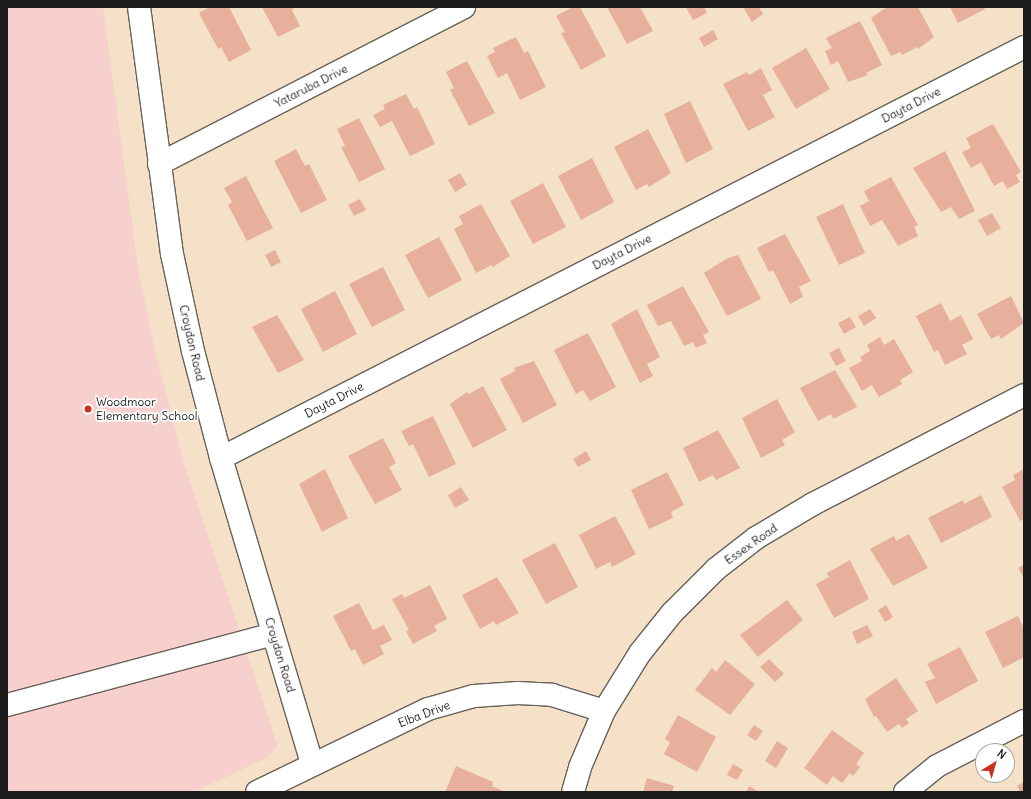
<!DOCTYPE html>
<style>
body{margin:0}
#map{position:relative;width:1031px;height:799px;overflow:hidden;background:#f4e1c7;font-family:Delius,sans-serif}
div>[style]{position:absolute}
.built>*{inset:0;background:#f7d0cd}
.building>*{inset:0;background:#e7b09c}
.roads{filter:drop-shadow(1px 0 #686158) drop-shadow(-1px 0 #686158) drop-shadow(0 1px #686158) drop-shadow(0 -1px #686158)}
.minor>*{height:22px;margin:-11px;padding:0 11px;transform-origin:11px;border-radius:11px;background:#fff}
.dots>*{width:11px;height:11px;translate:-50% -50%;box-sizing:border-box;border:2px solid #fff;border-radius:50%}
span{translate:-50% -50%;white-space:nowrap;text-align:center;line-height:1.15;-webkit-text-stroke:3.5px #fff;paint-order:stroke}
.street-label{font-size:12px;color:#1c1c1c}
.poi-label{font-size:12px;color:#1c1c1c}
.left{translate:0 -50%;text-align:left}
.frame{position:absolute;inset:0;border:8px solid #1c1c1c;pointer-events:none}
.north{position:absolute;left:975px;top:743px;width:40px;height:40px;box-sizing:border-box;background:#fff;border:1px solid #a4a4a4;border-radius:50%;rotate:37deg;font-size:11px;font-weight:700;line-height:16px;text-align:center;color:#1c1c1c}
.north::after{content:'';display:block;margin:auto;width:14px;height:18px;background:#c8321e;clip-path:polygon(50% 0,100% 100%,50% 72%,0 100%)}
</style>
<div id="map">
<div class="built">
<div style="clip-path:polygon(7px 7px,103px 7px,139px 274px,157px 359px,183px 459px,277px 745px,269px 757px,194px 792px,7px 792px)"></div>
</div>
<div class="building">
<div style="clip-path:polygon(210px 7px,229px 7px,251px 50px,229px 62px,221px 47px,218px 49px,199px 13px)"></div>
<div style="clip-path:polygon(262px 7px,295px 7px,292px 10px,300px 26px,278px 37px)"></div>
<div style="clip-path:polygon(573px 7px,580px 7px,606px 56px,581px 70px,561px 33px,565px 32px,556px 16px)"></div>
<div style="clip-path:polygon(607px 7px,640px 7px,653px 31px,627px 44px)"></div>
<div style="clip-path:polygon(686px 7px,704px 7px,707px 13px,693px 20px)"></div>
<div style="clip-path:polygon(746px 7px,759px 7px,763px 14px,752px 22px,744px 9px)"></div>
<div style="clip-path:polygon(887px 7px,918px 7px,934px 37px,918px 49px,917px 47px,902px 55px,900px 52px,891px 56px,871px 18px)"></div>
<div style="clip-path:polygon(950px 7px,984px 7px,985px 9px,958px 23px)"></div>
<div style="clip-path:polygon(860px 21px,882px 65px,866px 73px,868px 75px,848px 82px,838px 61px,831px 65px,825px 51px,832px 48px,826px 38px)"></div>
<div style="clip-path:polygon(713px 30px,718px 39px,704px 47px,699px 38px)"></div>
<div style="clip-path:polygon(516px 37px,524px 53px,528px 51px,546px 87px,520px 100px,507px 73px,498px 78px,487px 56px,495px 52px,493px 48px)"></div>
<div style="clip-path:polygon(806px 48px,830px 89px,796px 109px,772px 68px)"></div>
<div style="clip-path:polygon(467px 61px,495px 113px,469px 126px,450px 90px,454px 88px,446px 72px)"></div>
<div style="clip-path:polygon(761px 68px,772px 90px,763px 95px,775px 117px,748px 131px,723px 84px,747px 72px,749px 75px)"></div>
<div style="clip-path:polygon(406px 94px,414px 109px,417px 107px,435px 144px,410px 156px,392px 121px,380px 127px,373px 115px,385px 109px,383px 105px)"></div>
<div style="clip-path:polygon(690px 101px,713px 149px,686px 163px,664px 114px)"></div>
<div style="clip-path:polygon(359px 118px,385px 169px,359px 182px,341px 147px,345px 146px,337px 129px)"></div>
<div style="clip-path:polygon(993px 124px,1021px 172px,1016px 175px,1020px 182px,1007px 189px,1003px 181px,994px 186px,981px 162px,971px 168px,962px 152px,971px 148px,966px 138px)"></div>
<div style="clip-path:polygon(648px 129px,671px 173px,649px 187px,647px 184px,636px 190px,614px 147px)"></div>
<div style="clip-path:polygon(296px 149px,305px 166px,309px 164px,327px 200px,301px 213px,274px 161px)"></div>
<div style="clip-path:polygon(945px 151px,975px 211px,959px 219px,951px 207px,941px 212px,913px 168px)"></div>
<div style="clip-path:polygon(592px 158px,614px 202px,581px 220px,558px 176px)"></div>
<div style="clip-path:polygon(460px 173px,467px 185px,455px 192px,448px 180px)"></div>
<div style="clip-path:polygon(246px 176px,273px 228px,247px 241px,228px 205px,232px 202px,224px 188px)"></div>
<div style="clip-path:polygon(891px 177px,918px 225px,914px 227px,918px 236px,898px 246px,882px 220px,870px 226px,860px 206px,869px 201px,864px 191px)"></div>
<div style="clip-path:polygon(543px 183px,566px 227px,533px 244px,510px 201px)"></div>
<div style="clip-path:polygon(360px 199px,366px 210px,354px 216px,348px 205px)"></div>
<div style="clip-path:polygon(481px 204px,510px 256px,493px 267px,492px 265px,476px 273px,454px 229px,463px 224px,459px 216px)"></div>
<div style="clip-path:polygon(843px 204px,865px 253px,839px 265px,816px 217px)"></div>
<div style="clip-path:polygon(992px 213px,1001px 228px,987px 236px,978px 220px)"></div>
<div style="clip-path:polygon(785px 234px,811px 281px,799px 287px,803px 297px,790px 304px,773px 270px,769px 272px,757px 248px)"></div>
<div style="clip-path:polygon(439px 237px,462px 280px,428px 298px,405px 255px)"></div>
<div style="clip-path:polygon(275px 250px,281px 262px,271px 267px,265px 255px)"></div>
<div style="clip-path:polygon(738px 255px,761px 299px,727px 316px,704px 273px,726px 259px)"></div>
<div style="clip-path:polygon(383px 267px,405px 310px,372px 327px,349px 284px)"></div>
<div style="clip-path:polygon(683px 286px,709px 332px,703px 335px,707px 343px,696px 348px,693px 342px,684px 346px,671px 321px,658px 326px,647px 305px)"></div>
<div style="clip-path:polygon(335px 291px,357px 334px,323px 352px,301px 309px)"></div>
<div style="clip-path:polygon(1011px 296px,1024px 323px,1001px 339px,999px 335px,991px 339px,977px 314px)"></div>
<div style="clip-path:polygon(941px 303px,950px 321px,961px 315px,973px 339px,962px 345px,967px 354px,945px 365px,938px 350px,934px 352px,916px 316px)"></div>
<div style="clip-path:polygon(637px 309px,660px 357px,647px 364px,653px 376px,640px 383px,611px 324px)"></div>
<div style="clip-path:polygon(870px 309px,876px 318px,864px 326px,858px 316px)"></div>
<div style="clip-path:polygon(277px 315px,304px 360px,278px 373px,252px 327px)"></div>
<div style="clip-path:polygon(850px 317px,856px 327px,844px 334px,838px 323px)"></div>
<div style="clip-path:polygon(588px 333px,616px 387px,590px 401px,583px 390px,576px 394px,554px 350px)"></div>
<div style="clip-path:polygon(880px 337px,884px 345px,894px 339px,913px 372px,900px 380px,902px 384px,879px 397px,872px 385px,862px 391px,849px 368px,862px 361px,860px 357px,870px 351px,867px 345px)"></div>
<div style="clip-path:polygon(839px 348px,846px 361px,836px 366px,829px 353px)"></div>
<div style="clip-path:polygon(534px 361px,557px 405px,523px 423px,500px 379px,515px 371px,514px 368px)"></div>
<div style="clip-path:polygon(835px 370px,857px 407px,833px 419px,831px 414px,818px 421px,800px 388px)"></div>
<div style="clip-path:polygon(483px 386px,507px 430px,473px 448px,450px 404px,467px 392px,469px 394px)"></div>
<div style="clip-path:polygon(777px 399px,795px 432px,782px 440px,785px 445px,761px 458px,742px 418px)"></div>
<div style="clip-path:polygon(433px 416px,456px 464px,429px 477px,413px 444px,409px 446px,401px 431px)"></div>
<div style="clip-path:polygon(718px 430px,740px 468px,716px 480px,713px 475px,699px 482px,683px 448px)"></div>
<div style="clip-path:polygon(383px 438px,396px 463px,389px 467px,402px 490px,375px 504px,348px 456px)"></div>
<div style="clip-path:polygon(586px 451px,591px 460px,578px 467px,573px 459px)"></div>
<div style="clip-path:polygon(325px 469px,348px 518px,322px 532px,299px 484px)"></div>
<div style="clip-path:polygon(1024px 469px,1024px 519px,1020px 521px,1002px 487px,1015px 480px,1013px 475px)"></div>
<div style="clip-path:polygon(667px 472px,684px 505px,671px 512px,673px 518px,649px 529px,631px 490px)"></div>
<div style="clip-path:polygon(461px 487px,469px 500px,455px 508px,448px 495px)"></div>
<div style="clip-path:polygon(981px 495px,992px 517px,941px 543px,928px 518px,963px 500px,964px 504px)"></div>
<div style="clip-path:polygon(615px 516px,636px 554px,612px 567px,610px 562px,596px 569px,579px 535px)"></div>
<div style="clip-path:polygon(909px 534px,928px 568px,893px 586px,870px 549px,894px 536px,896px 541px)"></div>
<div style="clip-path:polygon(555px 543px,578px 587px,546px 604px,522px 560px)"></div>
<div style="clip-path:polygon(850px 560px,869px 599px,834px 618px,816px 584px,829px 577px,827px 573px)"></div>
<div style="clip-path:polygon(1024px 565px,1024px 578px,1018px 568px)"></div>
<div style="clip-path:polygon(497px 577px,519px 613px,496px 625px,494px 621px,480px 629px,462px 595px)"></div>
<div style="clip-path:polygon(430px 585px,447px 619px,434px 626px,437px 631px,413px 644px,406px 631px,409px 630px,392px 599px,402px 594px,404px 598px)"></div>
<div style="clip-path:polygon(787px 600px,803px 620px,758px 657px,740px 635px)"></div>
<div style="clip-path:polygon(359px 603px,373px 630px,384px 625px,392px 640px,380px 646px,384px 654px,363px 665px,355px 649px,351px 651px,333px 616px)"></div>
<div style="clip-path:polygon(886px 605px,893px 617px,885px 622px,878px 610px)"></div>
<div style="clip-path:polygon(1018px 616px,1024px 628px,1024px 657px,1003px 668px,985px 632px)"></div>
<div style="clip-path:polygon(867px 625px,873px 636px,857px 644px,852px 632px)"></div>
<div style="clip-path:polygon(960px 647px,978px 681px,936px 704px,925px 682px,935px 678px,927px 664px)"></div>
<div style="clip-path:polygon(769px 659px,784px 674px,775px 682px,760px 667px)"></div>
<div style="clip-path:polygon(725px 660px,755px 684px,730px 715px,695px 690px,712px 668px,716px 672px)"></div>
<div style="clip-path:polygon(896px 678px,918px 711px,906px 719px,909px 723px,902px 728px,899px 724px,887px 732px,876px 716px,874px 717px,865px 699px)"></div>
<div style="clip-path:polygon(678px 715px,716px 737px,697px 772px,664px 754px,670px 742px,665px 739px)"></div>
<div style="clip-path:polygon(754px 725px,763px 731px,756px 741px,747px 735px)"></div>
<div style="clip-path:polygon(832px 730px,864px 753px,856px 764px,860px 767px,853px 776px,850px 773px,842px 783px,833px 776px,827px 785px,804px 768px)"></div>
<div style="clip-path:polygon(777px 741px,788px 748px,776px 768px,765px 761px)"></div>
<div style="clip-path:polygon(733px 764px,743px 770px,737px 780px,727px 775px)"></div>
<div style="clip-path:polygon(456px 766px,493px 782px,492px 786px,506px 792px,445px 792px)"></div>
<div style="clip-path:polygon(647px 778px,674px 786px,672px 792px,643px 792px)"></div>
<div style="clip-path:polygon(1024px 782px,1024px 792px,1020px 792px,1017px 786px)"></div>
<div style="clip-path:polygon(749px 786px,759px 792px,746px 792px)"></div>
</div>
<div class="roads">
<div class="minor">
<div style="left:139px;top:7px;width:249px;rotate:82.4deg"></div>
<div style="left:172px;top:254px;width:99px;rotate:77.8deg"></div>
<div style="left:193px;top:351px;width:111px;rotate:75.3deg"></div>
<div style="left:221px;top:458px;width:318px;rotate:73.4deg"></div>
<div style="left:159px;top:164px;width:343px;rotate:-27.2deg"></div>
<div style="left:221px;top:458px;width:902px;rotate:-27.1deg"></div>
<div style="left:7px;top:705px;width:275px;rotate:-14.9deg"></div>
<div style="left:257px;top:792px;width:190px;rotate:-25.9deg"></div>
<div style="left:428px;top:709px;width:48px;rotate:-15.8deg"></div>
<div style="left:474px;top:696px;width:44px;rotate:-3.9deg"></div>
<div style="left:518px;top:693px;width:34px;rotate:3deg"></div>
<div style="left:552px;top:695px;width:54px;rotate:17.1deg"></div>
<div style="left:573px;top:792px;width:26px;rotate:-74deg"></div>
<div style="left:580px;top:767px;width:61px;rotate:-66.8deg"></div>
<div style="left:604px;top:711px;width:68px;rotate:-58.2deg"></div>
<div style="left:640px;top:653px;width:51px;rotate:-51.3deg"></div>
<div style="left:672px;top:613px;width:62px;rotate:-45deg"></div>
<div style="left:716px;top:569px;width:51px;rotate:-37.8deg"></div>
<div style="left:756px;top:538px;width:66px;rotate:-30.8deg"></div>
<div style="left:813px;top:504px;width:237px;rotate:-27.3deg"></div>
<div style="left:905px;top:792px;width:41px;rotate:-39.1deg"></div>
<div style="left:937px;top:766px;width:98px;rotate:-27.3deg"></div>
</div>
</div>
<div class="dots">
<div style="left:88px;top:409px;background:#c8321e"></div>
</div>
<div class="street-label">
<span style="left:311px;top:86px;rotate:-27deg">Yataruba Drive</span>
<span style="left:911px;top:105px;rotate:-27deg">Dayta Drive</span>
<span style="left:622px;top:252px;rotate:-27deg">Dayta Drive</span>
<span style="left:192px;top:343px;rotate:77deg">Croydon Road</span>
<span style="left:334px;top:400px;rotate:-27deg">Dayta Drive</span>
<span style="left:751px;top:544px;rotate:-35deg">Essex Road</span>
<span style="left:280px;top:655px;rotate:73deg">Croydon Road</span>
<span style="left:424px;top:714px;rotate:-21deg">Elba Drive</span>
</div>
<div class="poi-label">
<span class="left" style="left:96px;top:409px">Woodmoor<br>Elementary School</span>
</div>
<div class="frame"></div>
<div class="north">N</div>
</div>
